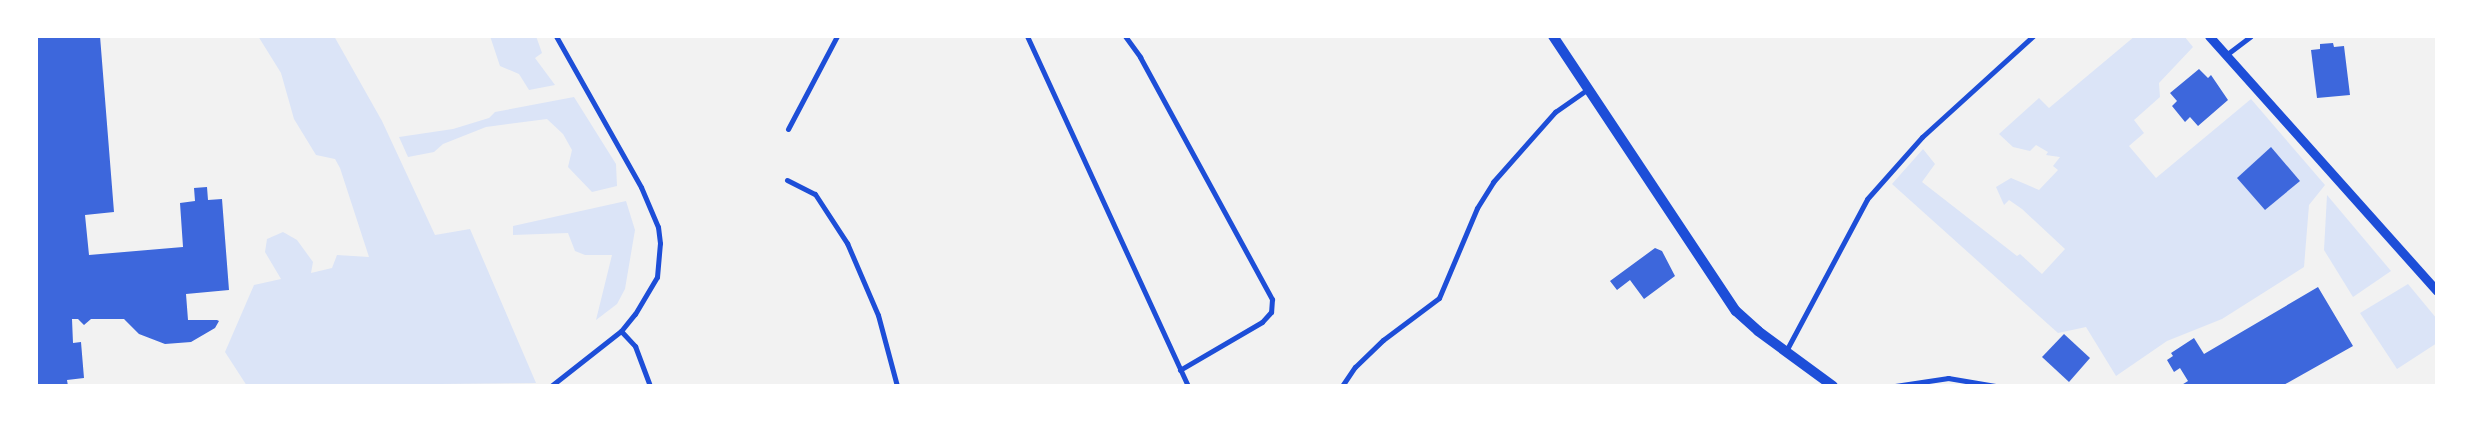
<!DOCTYPE html>
<style>
body{margin:0}
#map{position:relative;width:2473px;height:422px;overflow:hidden;background:#f2f2f2;font-family:Montserrat,sans-serif}
div>[style]{position:absolute}
.green>*{inset:0;background:#dbe4f7}
.building>*{inset:0;background:#3d67dc}
.minor>*{height:5px;margin:-2.5px;padding:0 2.5px;transform-origin:2.5px;border-radius:2.5px;background:#1d4ed8}
.tertiary>*{height:9px;margin:-4.5px;padding:0 4.5px;transform-origin:4.5px;border-radius:4.5px;background:#1d4ed8}
.secondary>*{height:10px;margin:-5px;padding:0 5px;transform-origin:5px;border-radius:5px;background:#1d4ed8}
span{translate:-50% -50%;white-space:nowrap;text-align:center;line-height:1.15;-webkit-text-stroke:4px #fff;paint-order:stroke}
.frame{position:absolute;inset:0;border:38px solid #fff;pointer-events:none}
</style>
<div id="map">
<div class="green">
<div style="clip-path:polygon(258px 36px,334px 36px,382px 121px,435px 235px,470px 229px,536px 383px,247px 386px,225px 352px,254px 285px,281px 279px,265px 252px,267px 239px,283px 232px,297px 240px,313px 262px,311px 273px,332px 268px,337px 255px,369px 257px,340px 168px,335px 159px,316px 155px,294px 119px,281px 73px)"></div>
<div style="clip-path:polygon(490px 36px,536px 36px,542px 53px,535px 58px,555px 85px,529px 90px,519px 74px,500px 66px)"></div>
<div style="clip-path:polygon(2135px 36px,2184px 36px,2193px 47px,2159px 83px,2160px 97px,2134px 120px,2144px 133px,2129px 146px,2156px 178px,2251px 99px,2325px 185px,2309px 205px,2304px 267px,2222px 319px,2167px 341px,2116px 376px,2086px 327px,2058px 333px,1892px 184px,1923px 149px,1935px 164px,1922px 182px,2017px 256px,2020px 254px,2042px 274px,2065px 249px,2022px 209px,2009px 200px,2004px 205px,1996px 187px,2011px 178px,2039px 190px,2058px 170px,2053px 166px,2060px 157px,2046px 155px,2048px 152px,2036px 145px,2030px 151px,2013px 147px,1999px 134px,2039px 98px,2049px 108px)"></div>
<div style="clip-path:polygon(574px 97px,616px 164px,617px 186px,592px 192px,568px 167px,572px 150px,563px 134px,547px 119px,486px 127px,443px 144px,434px 152px,408px 157px,399px 137px,453px 129px,489px 118px,495px 112px)"></div>
<div style="clip-path:polygon(2327px 195px,2391px 271px,2353px 297px,2324px 250px)"></div>
<div style="clip-path:polygon(626px 201px,635px 230px,625px 289px,617px 304px,596px 320px,612px 255px,585px 255px,575px 251px,568px 233px,513px 235px,513px 226px)"></div>
<div style="clip-path:polygon(2408px 284px,2437px 319px,2437px 343px,2397px 369px,2360px 313px)"></div>
</div>
<div class="building">
<div style="clip-path:polygon(36px 36px,100px 36px,114px 212px,85px 215px,89px 255px,183px 247px,180px 203px,195px 201px,194px 188px,207px 187px,208px 200px,222px 199px,229px 290px,186px 294px,188px 320px,217px 320px,219px 321px,215px 328px,191px 342px,165px 344px,139px 334px,124px 319px,91px 319px,84px 325px,78px 319px,72px 319px,73px 343px,81px 342px,84px 378px,67px 380px,68px 386px,36px 386px)"></div>
<div style="clip-path:polygon(2333px 43px,2334px 47px,2344px 46px,2350px 95px,2317px 98px,2311px 50px,2320px 49px,2320px 44px)"></div>
<div style="clip-path:polygon(2199px 69px,2208px 78px,2211px 75px,2228px 100px,2198px 126px,2190px 117px,2185px 122px,2172px 106px,2177px 101px,2170px 93px)"></div>
<div style="clip-path:polygon(2271px 147px,2300px 181px,2265px 210px,2237px 178px)"></div>
<div style="clip-path:polygon(1655px 248px,1662px 251px,1675px 276px,1644px 299px,1630px 280px,1617px 290px,1610px 281px)"></div>
<div style="clip-path:polygon(2318px 287px,2353px 346px,2282px 386px,2180px 386px,2188px 381px,2180px 368px,2174px 372px,2167px 360px,2173px 356px,2171px 353px,2194px 338px,2204px 354px)"></div>
<div style="clip-path:polygon(2064px 334px,2090px 358px,2069px 382px,2042px 357px)"></div>
</div>
<div class="minor">
<div style="left:1027px;top:36px;width:385px;rotate:65.3deg"></div>
<div style="left:1125px;top:36px;width:26px;rotate:54deg"></div>
<div style="left:1140px;top:57px;width:276px;rotate:61.4deg"></div>
<div style="left:1272px;top:299px;width:13px;rotate:94deg"></div>
<div style="left:1271px;top:312px;width:13px;rotate:132deg"></div>
<div style="left:1262px;top:322px;width:95px;rotate:149.7deg"></div>
<div style="left:2226px;top:55px;width:31px;rotate:-37deg"></div>
<div style="left:788px;top:129px;width:105px;rotate:-62.2deg"></div>
<div style="left:787px;top:180px;width:31px;rotate:27deg"></div>
<div style="left:815px;top:194px;width:59px;rotate:56.9deg"></div>
<div style="left:847px;top:243px;width:78px;rotate:66.7deg"></div>
<div style="left:878px;top:315px;width:73px;rotate:75deg"></div>
<div style="left:621px;top:331px;width:21px;rotate:47deg"></div>
<div style="left:635px;top:346px;width:43px;rotate:69.4deg"></div>
<div style="left:1786px;top:351px;width:172px;rotate:-61.9deg"></div>
<div style="left:1867px;top:199px;width:83px;rotate:-48.4deg"></div>
<div style="left:1922px;top:137px;width:150px;rotate:-42.3deg"></div>
<div style="left:551px;top:386px;width:89px;rotate:-38.2deg"></div>
<div style="left:621px;top:331px;width:22px;rotate:-51deg"></div>
<div style="left:635px;top:314px;width:43px;rotate:-59.3deg"></div>
<div style="left:657px;top:277px;width:34px;rotate:-85deg"></div>
<div style="left:660px;top:243px;width:16px;rotate:-97deg"></div>
<div style="left:658px;top:227px;width:43px;rotate:-113deg"></div>
<div style="left:641px;top:187px;width:173px;rotate:-119.4deg"></div>
<div style="left:1342px;top:386px;width:23px;rotate:-56deg"></div>
<div style="left:1355px;top:367px;width:39px;rotate:-44deg"></div>
<div style="left:1383px;top:340px;width:70px;rotate:-36.9deg"></div>
<div style="left:1439px;top:298px;width:98px;rotate:-67.1deg"></div>
<div style="left:1477px;top:208px;width:31px;rotate:-58deg"></div>
<div style="left:1493px;top:182px;width:94px;rotate:-48.5deg"></div>
<div style="left:1555px;top:112px;width:38px;rotate:-35deg"></div>
<div style="left:1895px;top:386px;width:54px;rotate:-8.6deg"></div>
<div style="left:1948px;top:378px;width:48px;rotate:9.7deg"></div>
</div>
<div class="tertiary">
<div style="left:2209px;top:36px;width:342px;rotate:48.2deg"></div>
</div>
<div class="secondary">
<div style="left:1553px;top:36px;width:330px;rotate:56.4deg"></div>
<div style="left:1736px;top:311px;width:30px;rotate:42deg"></div>
<div style="left:1758px;top:331px;width:93px;rotate:36.3deg"></div>
</div>
<div class="frame"></div>
</div>
